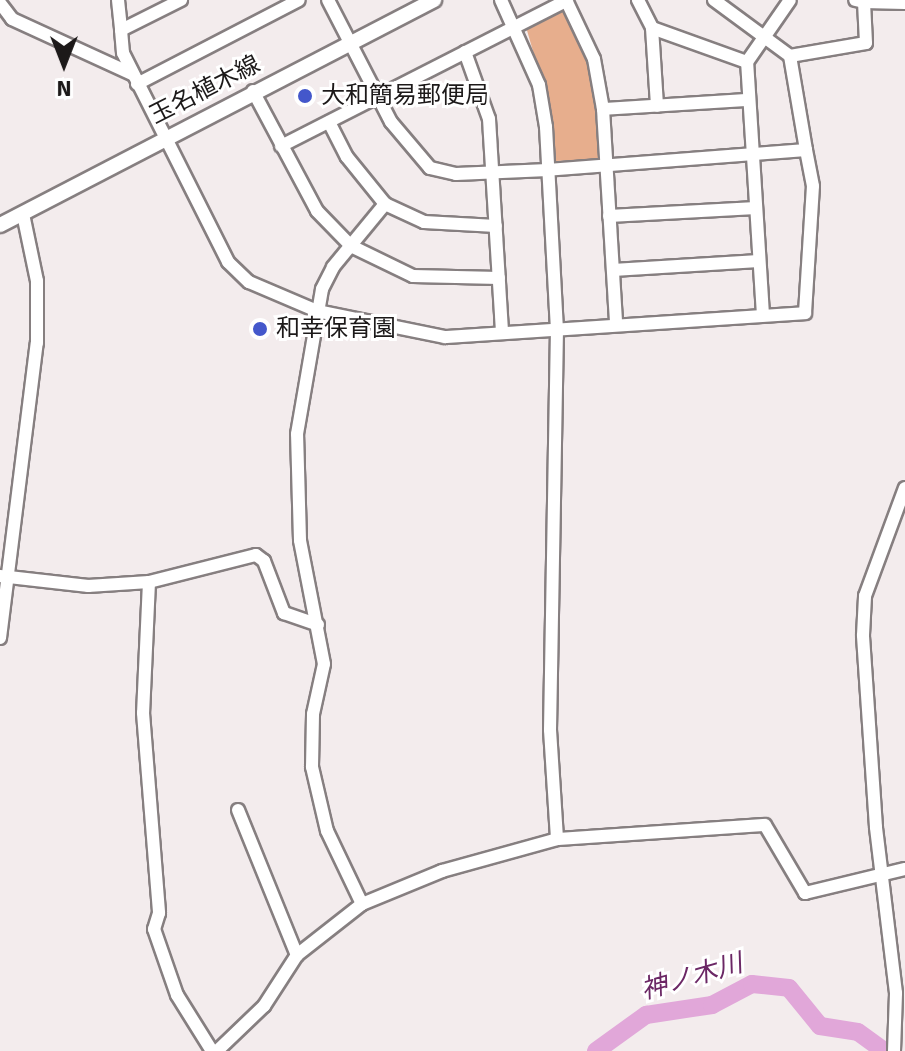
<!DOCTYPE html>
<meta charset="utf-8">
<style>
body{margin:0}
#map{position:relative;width:905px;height:1051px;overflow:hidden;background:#f3eced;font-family:Signika,"Noto Sans JP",sans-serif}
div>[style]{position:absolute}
.green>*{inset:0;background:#e7ae8d}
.river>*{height:18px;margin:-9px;padding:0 9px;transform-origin:9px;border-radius:9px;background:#e1a7d9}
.roads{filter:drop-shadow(2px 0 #867f80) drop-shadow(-2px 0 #867f80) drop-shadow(0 2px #867f80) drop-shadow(0 -2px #867f80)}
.minor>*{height:12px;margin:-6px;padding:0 6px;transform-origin:6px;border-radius:6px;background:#fff}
.major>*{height:14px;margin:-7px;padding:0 7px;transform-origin:7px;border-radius:7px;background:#fff}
.dots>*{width:22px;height:22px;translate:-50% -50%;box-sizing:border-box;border:4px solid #fff;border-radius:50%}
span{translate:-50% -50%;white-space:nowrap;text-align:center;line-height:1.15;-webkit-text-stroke:6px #fff;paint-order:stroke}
.street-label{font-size:24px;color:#1c1919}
.poi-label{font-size:24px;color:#1c1919}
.left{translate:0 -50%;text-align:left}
.water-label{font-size:26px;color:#6b2765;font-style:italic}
.north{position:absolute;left:24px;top:24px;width:80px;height:80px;-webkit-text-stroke:6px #fff;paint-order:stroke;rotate:180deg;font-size:22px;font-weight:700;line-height:32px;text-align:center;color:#1c1919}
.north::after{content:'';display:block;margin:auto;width:28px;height:36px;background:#1c1919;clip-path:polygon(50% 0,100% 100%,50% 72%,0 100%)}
</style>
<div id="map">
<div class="green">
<div style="clip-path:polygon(564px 6px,592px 63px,602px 159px,556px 161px,551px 113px,526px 27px)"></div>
</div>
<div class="river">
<div style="left:596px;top:1051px;width:62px;rotate:-35.8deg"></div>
<div style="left:646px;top:1015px;width:67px;rotate:-8.6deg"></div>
<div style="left:712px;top:1005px;width:45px;rotate:-27.7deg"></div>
<div style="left:752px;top:984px;width:37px;rotate:6deg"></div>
<div style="left:789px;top:988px;width:49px;rotate:50.8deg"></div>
<div style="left:820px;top:1026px;width:38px;rotate:9deg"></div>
<div style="left:858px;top:1032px;width:32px;rotate:36deg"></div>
</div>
<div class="roads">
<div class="minor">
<div style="left:118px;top:0;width:30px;rotate:84deg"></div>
<div style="left:181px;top:0;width:67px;rotate:153.4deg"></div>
<div style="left:121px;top:30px;width:23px;rotate:85deg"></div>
<div style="left:123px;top:53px;width:234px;rotate:63.3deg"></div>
<div style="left:228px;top:262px;width:29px;rotate:44deg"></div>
<div style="left:249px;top:282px;width:74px;rotate:23.1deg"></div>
<div style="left:317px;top:311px;width:131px;rotate:11.5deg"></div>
<div style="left:445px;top:337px;width:361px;rotate:-3.8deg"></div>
<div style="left:805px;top:313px;width:127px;rotate:-86.4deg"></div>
<div style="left:813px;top:186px;width:37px;rotate:-101deg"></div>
<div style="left:806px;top:150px;width:259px;rotate:175.6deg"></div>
<div style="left:548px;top:170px;width:92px;rotate:177.5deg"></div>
<div style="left:456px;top:174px;width:27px;rotate:-167deg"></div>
<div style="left:430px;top:168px;width:60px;rotate:-130.3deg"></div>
<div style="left:391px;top:122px;width:137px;rotate:-117.3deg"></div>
<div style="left:501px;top:0;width:93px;rotate:65.9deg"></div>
<div style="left:539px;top:85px;width:43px;rotate:80.5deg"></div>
<div style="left:546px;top:127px;width:202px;rotate:86.9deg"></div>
<div style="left:557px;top:329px;width:401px;rotate:91deg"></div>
<div style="left:550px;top:730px;width:109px;rotate:86.3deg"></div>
<div style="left:566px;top:0;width:65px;rotate:64.6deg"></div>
<div style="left:594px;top:59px;width:51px;rotate:79.8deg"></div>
<div style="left:603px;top:109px;width:215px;rotate:86.5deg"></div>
<div style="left:638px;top:0;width:31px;rotate:63deg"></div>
<div style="left:652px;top:28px;width:101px;rotate:19.7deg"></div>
<div style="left:714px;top:0;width:94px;rotate:36.4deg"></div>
<div style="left:790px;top:56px;width:95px;rotate:80.3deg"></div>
<div style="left:864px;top:2px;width:41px;rotate:1.4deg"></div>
<div style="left:0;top:3px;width:20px;rotate:53deg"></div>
<div style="left:12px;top:19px;width:132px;rotate:24.6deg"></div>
<div style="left:652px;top:28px;width:78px;rotate:86.3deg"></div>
<div style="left:465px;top:52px;width:71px;rotate:70.3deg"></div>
<div style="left:489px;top:119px;width:214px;rotate:86.5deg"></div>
<div style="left:790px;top:56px;width:77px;rotate:-9.7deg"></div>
<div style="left:866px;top:43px;width:41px;rotate:-92.8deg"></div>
<div style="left:864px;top:2px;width:9px;rotate:-167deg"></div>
<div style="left:137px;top:84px;width:182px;rotate:-27.4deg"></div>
<div style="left:253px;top:91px;width:136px;rotate:61.9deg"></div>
<div style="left:317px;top:211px;width:49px;rotate:45.8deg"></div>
<div style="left:351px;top:246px;width:69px;rotate:25.8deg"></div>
<div style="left:413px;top:276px;width:86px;rotate:1.3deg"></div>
<div style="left:603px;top:109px;width:145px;rotate:-3.6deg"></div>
<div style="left:329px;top:122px;width:39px;rotate:63deg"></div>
<div style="left:347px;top:157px;width:60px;rotate:51deg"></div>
<div style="left:385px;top:204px;width:43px;rotate:24.8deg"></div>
<div style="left:424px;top:222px;width:72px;rotate:3.2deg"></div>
<div style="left:281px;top:146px;width:321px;rotate:-27deg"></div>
<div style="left:609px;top:216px;width:147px;rotate:-3.1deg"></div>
<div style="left:613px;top:270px;width:146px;rotate:-3.5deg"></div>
<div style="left:763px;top:315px;width:254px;rotate:-93.6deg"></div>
<div style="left:747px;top:62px;width:75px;rotate:-55.3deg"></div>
<div style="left:0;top:576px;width:89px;rotate:6.5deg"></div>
<div style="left:88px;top:586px;width:61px;rotate:-3.8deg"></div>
<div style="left:149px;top:582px;width:110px;rotate:-14.2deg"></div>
<div style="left:256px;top:555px;width:10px;rotate:37deg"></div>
<div style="left:264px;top:561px;width:56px;rotate:69deg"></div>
<div style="left:284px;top:613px;width:36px;rotate:19deg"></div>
<div style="left:149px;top:582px;width:131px;rotate:92.6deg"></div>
<div style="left:143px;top:713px;width:201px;rotate:85.4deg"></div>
<div style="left:159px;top:913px;width:17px;rotate:107deg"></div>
<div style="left:154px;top:929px;width:70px;rotate:70.8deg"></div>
<div style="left:177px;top:995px;width:66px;rotate:58deg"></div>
<div style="left:0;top:638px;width:297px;rotate:-82.9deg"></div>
<div style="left:37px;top:343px;width:62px;rotate:-90deg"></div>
<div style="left:37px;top:281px;width:68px;rotate:-101.8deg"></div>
<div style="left:238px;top:810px;width:157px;rotate:67.9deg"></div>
<div style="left:362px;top:904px;width:81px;rotate:-115.6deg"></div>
<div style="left:327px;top:831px;width:66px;rotate:-103.2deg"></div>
<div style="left:312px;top:767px;width:53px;rotate:-88.9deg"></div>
<div style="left:313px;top:714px;width:51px;rotate:-77.6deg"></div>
<div style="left:324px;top:664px;width:126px;rotate:-101deg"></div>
<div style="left:300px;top:540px;width:106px;rotate:-91.6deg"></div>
<div style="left:297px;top:434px;width:147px;rotate:-80.2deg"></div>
<div style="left:322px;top:289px;width:25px;rotate:-63deg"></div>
<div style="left:333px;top:267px;width:82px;rotate:-50.5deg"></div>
<div style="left:217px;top:1051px;width:65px;rotate:-43.8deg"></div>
<div style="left:264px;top:1006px;width:61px;rotate:-57.1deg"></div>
<div style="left:297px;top:955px;width:83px;rotate:-38.1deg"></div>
<div style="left:362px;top:904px;width:87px;rotate:-22.4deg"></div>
<div style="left:442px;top:871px;width:119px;rotate:-15.5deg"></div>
<div style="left:557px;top:839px;width:208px;rotate:-3.9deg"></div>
<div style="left:765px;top:825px;width:79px;rotate:59.5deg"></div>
<div style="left:805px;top:893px;width:103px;rotate:-13.5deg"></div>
<div style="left:894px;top:1051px;width:58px;rotate:-88deg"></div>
<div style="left:896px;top:993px;width:167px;rotate:-96.9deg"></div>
<div style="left:876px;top:827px;width:192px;rotate:-93.9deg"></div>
<div style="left:863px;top:635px;width:39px;rotate:-87deg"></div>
<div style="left:865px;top:596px;width:115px;rotate:-69.7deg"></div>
</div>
<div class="major">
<div style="left:0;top:225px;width:489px;rotate:-27.4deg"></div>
</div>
</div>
<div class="dots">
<div style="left:305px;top:96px;background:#4457cb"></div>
<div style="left:260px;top:329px;background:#4457cb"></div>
</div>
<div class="street-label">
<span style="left:205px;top:90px;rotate:-27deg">玉名植木線</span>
</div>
<div class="poi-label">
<span class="left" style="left:321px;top:96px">大和簡易郵便局</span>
<span class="left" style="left:276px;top:329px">和幸保育園</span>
</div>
<div class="water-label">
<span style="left:692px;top:978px;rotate:-16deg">神ノ木川</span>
</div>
<div class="north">N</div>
</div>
